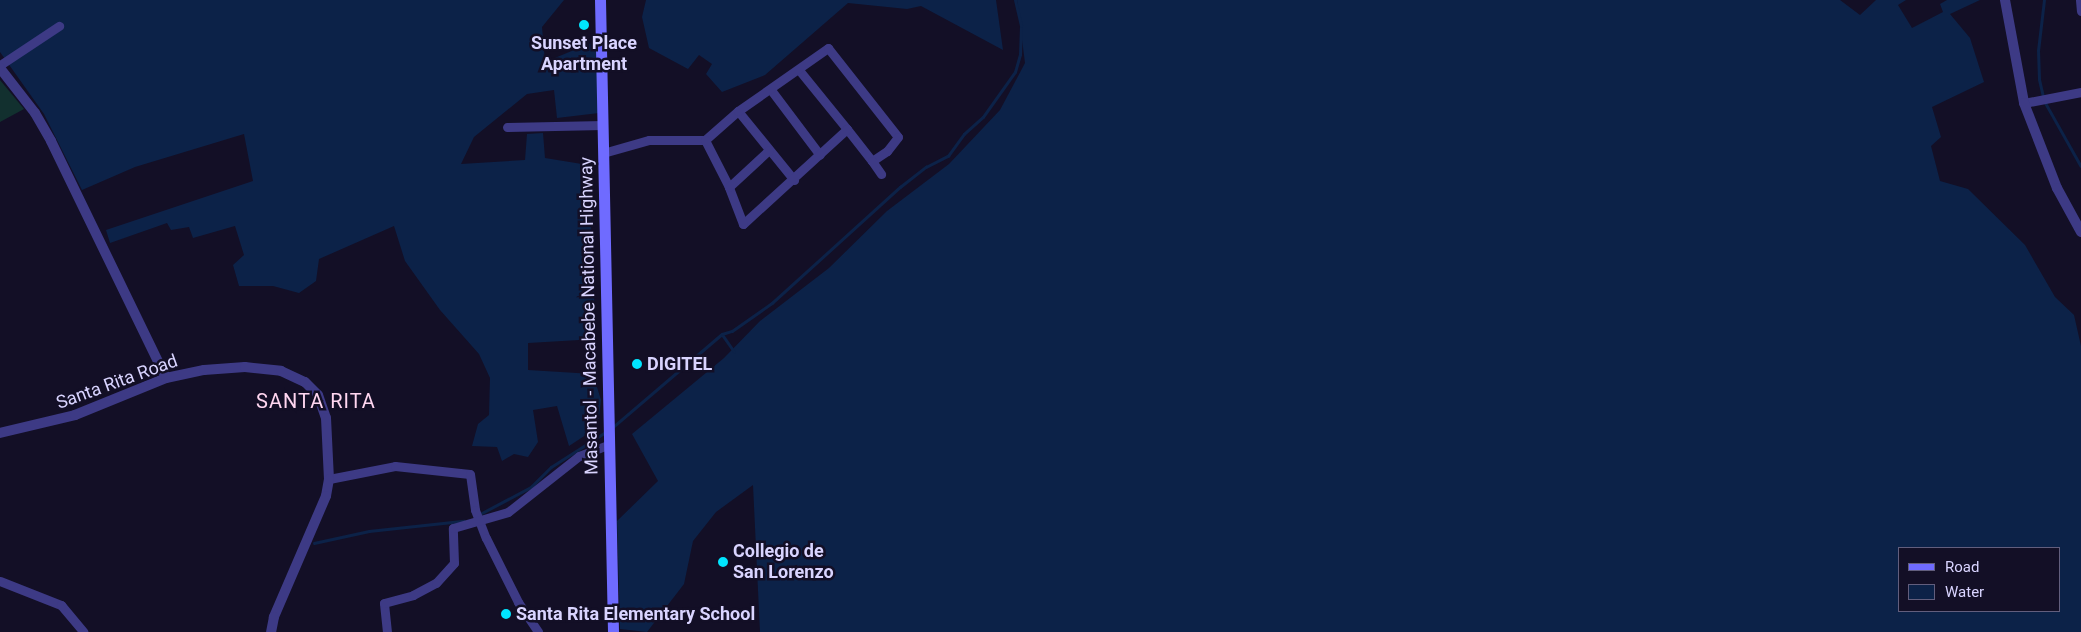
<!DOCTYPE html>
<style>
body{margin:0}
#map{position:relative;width:2081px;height:632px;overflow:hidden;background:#130f26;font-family:Roboto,sans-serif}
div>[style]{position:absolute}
.green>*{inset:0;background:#12302f}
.water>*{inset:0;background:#0c2248}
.stream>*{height:2.5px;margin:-1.25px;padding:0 1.25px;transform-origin:1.25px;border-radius:1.25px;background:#0c2248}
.minor>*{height:9px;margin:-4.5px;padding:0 4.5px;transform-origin:4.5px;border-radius:4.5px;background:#3d3a85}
.tertiary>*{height:10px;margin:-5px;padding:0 5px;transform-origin:5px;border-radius:5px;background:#3d3a85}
.secondary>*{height:11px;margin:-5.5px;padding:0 5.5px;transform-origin:5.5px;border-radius:5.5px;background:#6f6bff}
.dots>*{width:14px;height:14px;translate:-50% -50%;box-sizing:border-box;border:2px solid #130f26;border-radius:50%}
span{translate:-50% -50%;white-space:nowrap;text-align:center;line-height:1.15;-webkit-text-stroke:5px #130f26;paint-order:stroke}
.poi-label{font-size:18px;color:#d9d4ff;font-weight:700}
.left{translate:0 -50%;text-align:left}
.street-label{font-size:18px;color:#d9d4ff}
.quarter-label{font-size:20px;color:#ffd6f0;letter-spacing:1px}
.legend{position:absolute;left:1898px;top:547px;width:162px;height:65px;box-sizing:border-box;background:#130f26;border:1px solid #625e7d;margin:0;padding:6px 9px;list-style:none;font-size:15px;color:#d9d4ff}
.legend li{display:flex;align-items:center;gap:10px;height:25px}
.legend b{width:25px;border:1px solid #625e7d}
</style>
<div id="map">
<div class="green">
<div style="clip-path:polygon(0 80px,24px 109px,0 122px)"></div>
</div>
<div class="water">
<div style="clip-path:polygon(0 0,564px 0,542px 27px,545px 62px,596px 41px,599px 113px,557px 118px,554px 90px,527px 94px,474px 137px,461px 164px,525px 160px,527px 134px,543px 133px,545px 158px,588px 165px,596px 339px,528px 343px,528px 370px,593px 374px,601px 400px,598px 427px,569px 446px,557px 406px,533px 410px,538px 442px,528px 457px,514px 454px,502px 461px,497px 447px,472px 446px,478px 424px,489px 415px,490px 378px,479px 354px,440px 310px,405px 261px,394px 226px,319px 259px,316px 281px,299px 293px,273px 286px,239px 286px,233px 265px,244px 255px,235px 226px,193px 238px,189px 227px,171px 230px,167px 223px,110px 243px,106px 230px,253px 181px,244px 134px,135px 167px,82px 190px,44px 114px,0 52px)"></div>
<div style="clip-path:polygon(646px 0,996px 0,1003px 50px,921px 6px,907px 9px,848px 3px,765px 75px,722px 92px,706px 74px,712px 64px,699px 55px,688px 69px,649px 48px,642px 17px)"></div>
<div style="clip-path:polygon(evenodd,1017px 0,1840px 0,1860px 15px,1876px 0,1906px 0,1898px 5px,1912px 28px,1943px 12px,1940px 4px,1947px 0,1980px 0,1950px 14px,1970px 38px,1984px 82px,1932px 107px,1941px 137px,1931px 146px,1940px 181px,1968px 189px,2025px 245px,2055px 297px,2074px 315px,2081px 346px,2081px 632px,760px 632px,753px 485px,716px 512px,693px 541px,684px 584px,647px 632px,620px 629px,617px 521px,658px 481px,632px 434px,724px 358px,760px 321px,829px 268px,887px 211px,949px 164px,1000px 110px,1025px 63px,1017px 0,1900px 548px,2060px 548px,2060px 611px,1900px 611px,1900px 548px)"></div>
</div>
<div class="stream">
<div style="left:2043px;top:97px;width:18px;rotate:-103deg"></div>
<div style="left:2039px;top:79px;width:28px;rotate:-92deg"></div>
<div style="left:2038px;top:51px;width:51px;rotate:-83.3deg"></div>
<div style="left:2045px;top:102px;width:73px;rotate:60.6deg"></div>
<div style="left:722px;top:334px;width:21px;rotate:55deg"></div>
<div style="left:613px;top:427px;width:143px;rotate:-40.5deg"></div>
<div style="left:722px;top:334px;width:10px;rotate:-17deg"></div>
<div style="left:732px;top:331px;width:49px;rotate:-35deg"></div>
<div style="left:772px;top:303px;width:173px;rotate:-42.2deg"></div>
<div style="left:900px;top:187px;width:33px;rotate:-38deg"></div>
<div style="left:926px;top:167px;width:25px;rotate:-27deg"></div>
<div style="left:948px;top:156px;width:27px;rotate:-54deg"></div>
<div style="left:964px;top:134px;width:25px;rotate:-42deg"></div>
<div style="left:983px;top:117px;width:55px;rotate:-54.6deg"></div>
<div style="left:1015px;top:72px;width:18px;rotate:-74deg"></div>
<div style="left:1020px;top:55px;width:29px;rotate:-88deg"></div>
<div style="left:1021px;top:26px;width:27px;rotate:-103deg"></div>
<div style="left:480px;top:514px;width:58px;rotate:-27.9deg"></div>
<div style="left:531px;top:487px;width:28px;rotate:-45deg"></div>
<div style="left:551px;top:467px;width:63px;rotate:-32.7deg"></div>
<div style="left:314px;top:543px;width:56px;rotate:-12.3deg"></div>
<div style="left:369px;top:531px;width:95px;rotate:-6.1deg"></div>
</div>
<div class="minor">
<div style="left:2080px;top:0;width:11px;rotate:85deg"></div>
<div style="left:0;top:65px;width:71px;rotate:-33.5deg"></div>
<div style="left:799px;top:70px;width:76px;rotate:50.9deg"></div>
<div style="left:771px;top:90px;width:81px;rotate:53deg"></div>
<div style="left:2024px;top:103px;width:58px;rotate:-10.9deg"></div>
<div style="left:738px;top:111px;width:89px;rotate:50.9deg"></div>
<div style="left:507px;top:127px;width:96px;rotate:-1.2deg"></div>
<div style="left:603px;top:153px;width:48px;rotate:-15.8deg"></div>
<div style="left:649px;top:140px;width:56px"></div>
<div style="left:705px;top:140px;width:44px;rotate:-41.3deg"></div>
<div style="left:738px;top:111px;width:110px;rotate:-35deg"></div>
<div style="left:828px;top:48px;width:113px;rotate:51.8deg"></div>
<div style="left:898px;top:137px;width:18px;rotate:128deg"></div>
<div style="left:887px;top:151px;width:18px;rotate:146deg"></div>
<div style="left:872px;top:161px;width:41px;rotate:-128deg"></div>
<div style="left:847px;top:129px;width:141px;rotate:137.6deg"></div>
<div style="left:743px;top:224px;width:40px;rotate:-111deg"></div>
<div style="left:729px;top:187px;width:53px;rotate:-117.1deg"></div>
<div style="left:872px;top:161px;width:16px;rotate:55deg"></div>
<div style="left:729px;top:187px;width:54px;rotate:-42.8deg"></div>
<div style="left:329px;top:479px;width:67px;rotate:-11.1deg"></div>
<div style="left:395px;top:466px;width:75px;rotate:6.1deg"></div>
<div style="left:470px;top:474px;width:36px;rotate:82deg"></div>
<div style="left:475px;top:510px;width:30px;rotate:69deg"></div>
<div style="left:486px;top:538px;width:72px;rotate:63.4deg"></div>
<div style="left:518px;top:602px;width:36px;rotate:56deg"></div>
<div style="left:0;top:581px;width:66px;rotate:21.5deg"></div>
<div style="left:61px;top:605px;width:35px;rotate:50deg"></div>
<div style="left:387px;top:632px;width:29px;rotate:-96deg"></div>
<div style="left:384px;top:603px;width:30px;rotate:-15deg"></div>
<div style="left:413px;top:595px;width:26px;rotate:-28deg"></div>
<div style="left:436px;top:583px;width:27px;rotate:-48deg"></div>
<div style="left:454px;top:563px;width:35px;rotate:-92deg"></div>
<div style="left:453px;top:528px;width:57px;rotate:-16.2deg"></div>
<div style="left:508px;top:512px;width:90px;rotate:-38.3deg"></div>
<div style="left:579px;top:456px;width:31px;rotate:-21deg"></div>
</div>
<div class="tertiary">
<div style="left:2005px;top:0;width:105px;rotate:79.5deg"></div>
<div style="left:2024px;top:103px;width:91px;rotate:68.8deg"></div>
<div style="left:2057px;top:188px;width:50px;rotate:61.4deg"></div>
<div style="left:0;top:68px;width:57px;rotate:52.1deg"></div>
<div style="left:35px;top:113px;width:32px;rotate:60deg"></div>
<div style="left:51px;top:141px;width:263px;rotate:64.1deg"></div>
<div style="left:0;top:433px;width:77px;rotate:-13.5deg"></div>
<div style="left:75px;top:415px;width:98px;rotate:-22.1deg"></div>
<div style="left:166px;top:378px;width:39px;rotate:-12deg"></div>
<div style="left:204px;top:370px;width:41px;rotate:-4.2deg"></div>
<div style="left:245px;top:367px;width:36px;rotate:6deg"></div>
<div style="left:281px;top:371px;width:26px;rotate:25deg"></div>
<div style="left:305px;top:382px;width:18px;rotate:45deg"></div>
<div style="left:318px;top:395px;width:24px;rotate:71deg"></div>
<div style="left:326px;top:418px;width:61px;rotate:87.2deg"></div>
<div style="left:329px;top:479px;width:17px;rotate:100deg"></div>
<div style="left:326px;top:496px;width:132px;rotate:113.3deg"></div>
<div style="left:274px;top:617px;width:15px;rotate:101deg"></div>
</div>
<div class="secondary">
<div style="left:600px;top:0;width:632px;rotate:88.82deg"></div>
</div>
<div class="dots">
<div style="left:584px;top:25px;background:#00e5ff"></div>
<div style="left:637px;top:364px;background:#00e5ff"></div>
<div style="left:723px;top:562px;background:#00e5ff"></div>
<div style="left:506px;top:614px;background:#00e5ff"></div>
</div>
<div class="poi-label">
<span style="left:584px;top:54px">Sunset Place<br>Apartment</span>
<span class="left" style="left:647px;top:364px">DIGITEL</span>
<span class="left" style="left:733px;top:562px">Collegio de<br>San Lorenzo</span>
<span class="left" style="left:516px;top:614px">Santa Rita Elementary School</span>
</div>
<div class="street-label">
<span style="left:589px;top:316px;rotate:-91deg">Masantol - Macabebe National Highway</span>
<span style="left:117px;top:382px;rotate:-20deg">Santa Rita Road</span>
</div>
<div class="quarter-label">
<span style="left:316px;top:401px">SANTA RITA</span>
</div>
<ul class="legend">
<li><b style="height:6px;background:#6f6bff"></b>Road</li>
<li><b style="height:14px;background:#0c2248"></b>Water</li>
</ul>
</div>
